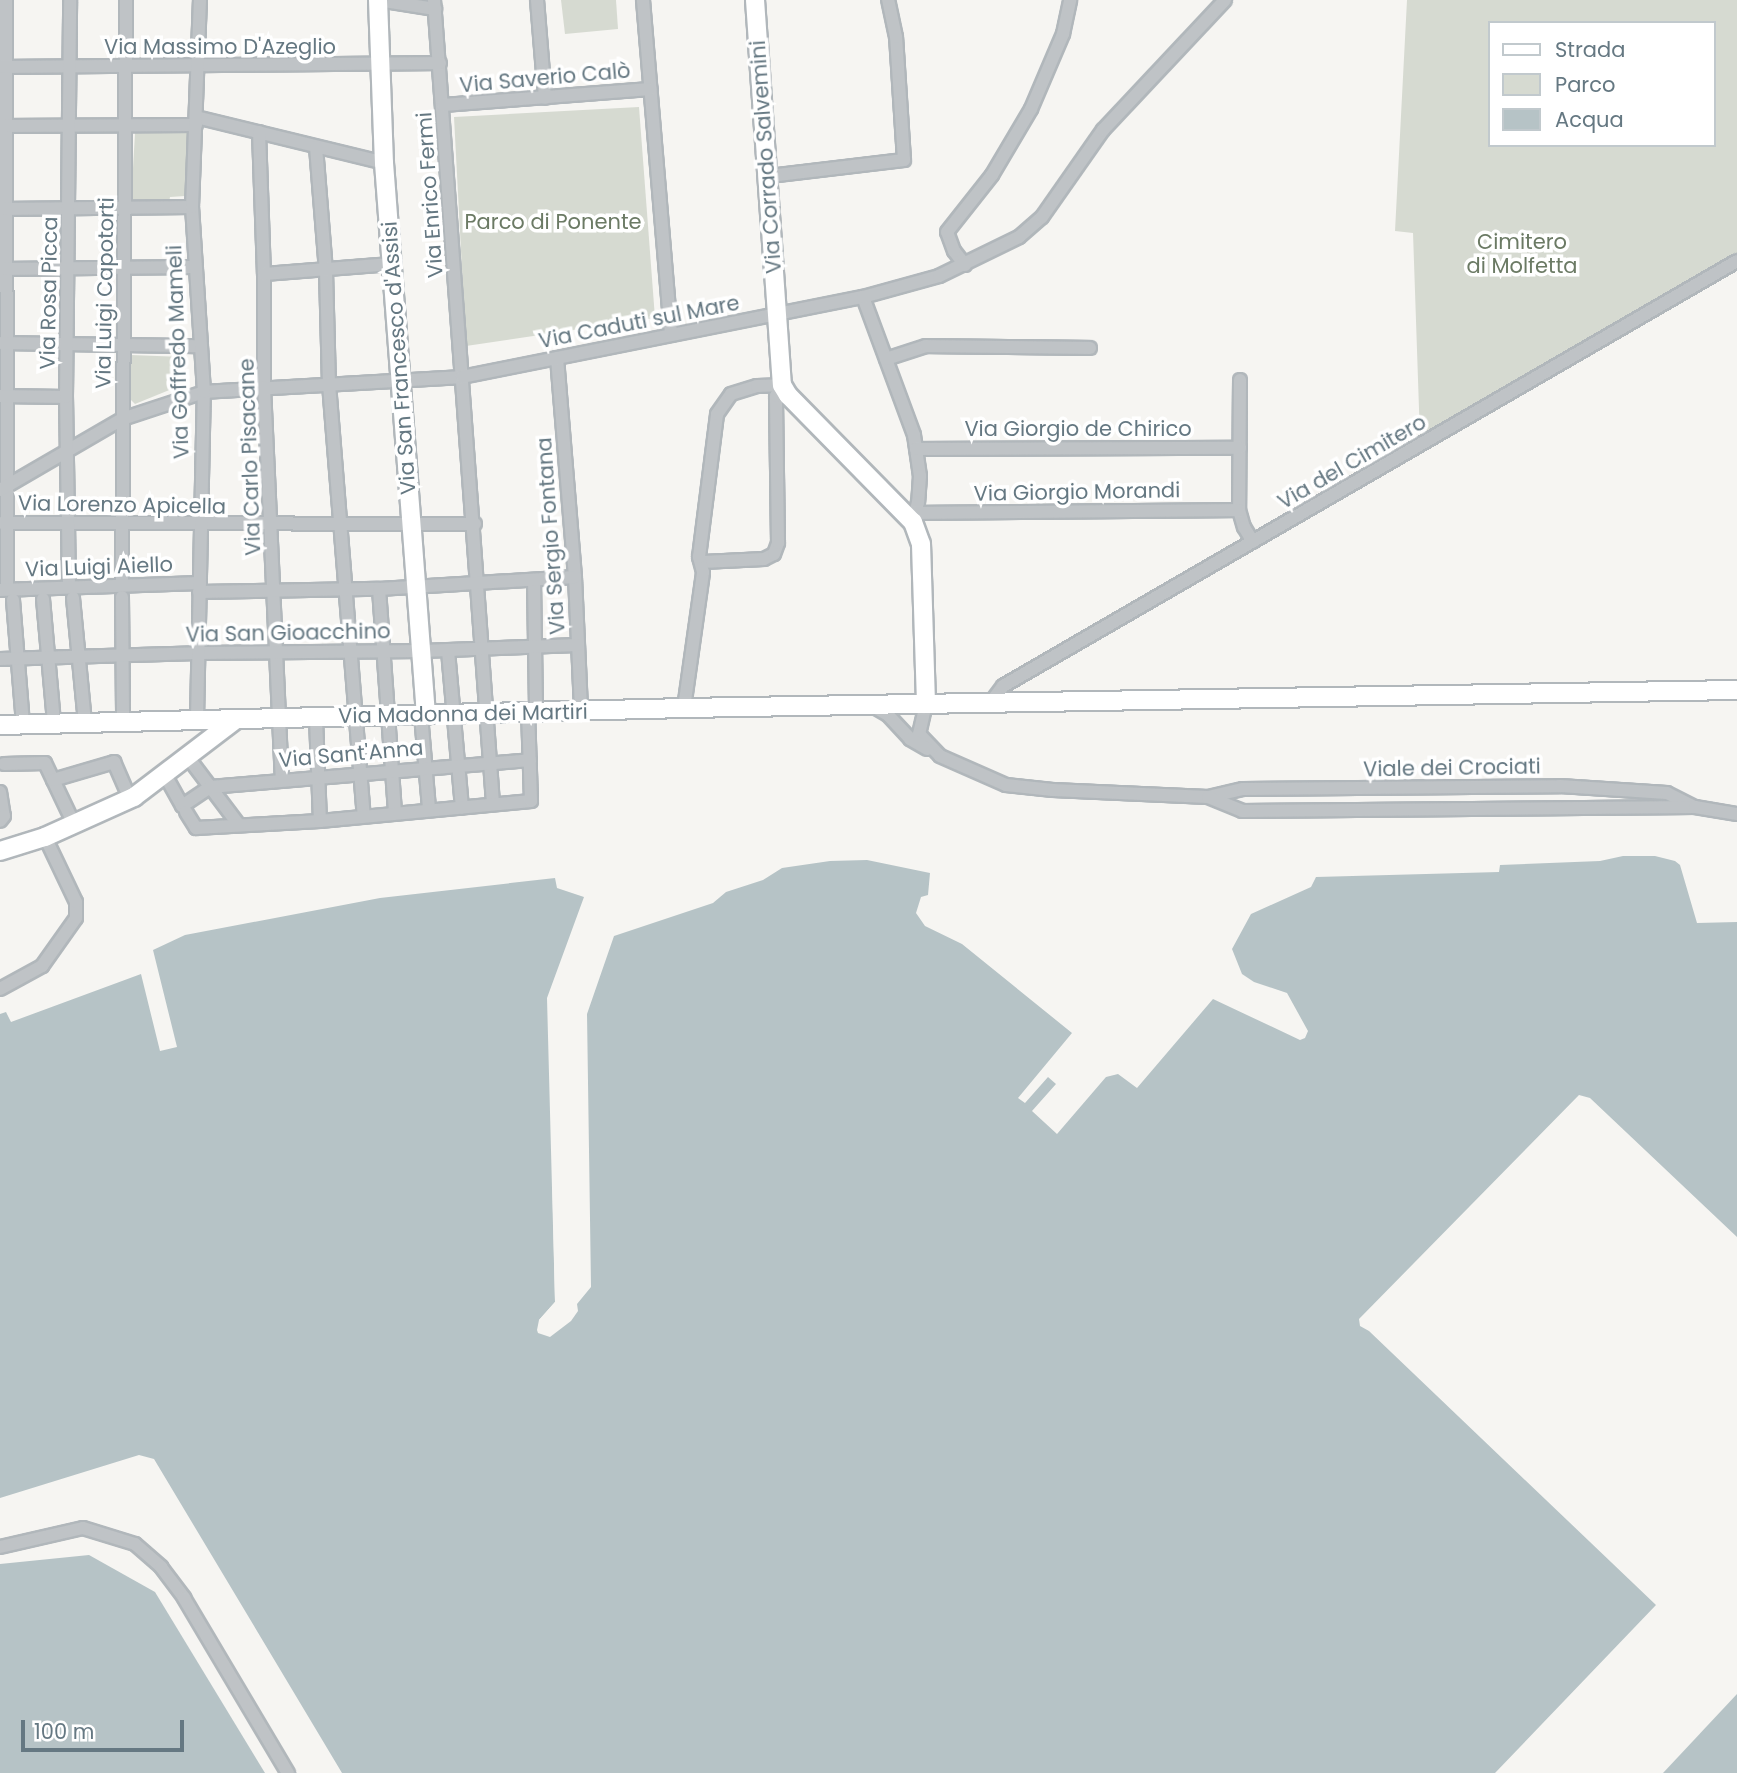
<!DOCTYPE html>
<meta charset="utf-8">
<style>
body{margin:0}
#map{position:relative;width:1737px;height:1773px;overflow:hidden;background:#f6f5f2;font-family:Poppins,sans-serif}
div>[style]{position:absolute}
.green>*{inset:0;background:#d6dad1}
.water>*{inset:0;background:#b6c3c6}
.pier>*{inset:0;background:#f6f5f2}
.roads{filter:drop-shadow(2px 0 #b1b7bb) drop-shadow(-2px 0 #b1b7bb) drop-shadow(0 2px #b1b7bb) drop-shadow(0 -2px #b1b7bb)}
.street>*{height:12px;margin:-6px;padding:0 6px;transform-origin:6px;border-radius:6px;background:#bfc3c6}
.secondary>*{height:18px;margin:-9px;padding:0 9px;transform-origin:9px;border-radius:9px;background:#fff}
span{translate:-50% -50%;white-space:nowrap;text-align:center;line-height:1.15;-webkit-text-stroke:7px #fff;paint-order:stroke}
.street-label{font-size:21px;color:#657882}
.park-label{font-size:21px;color:#6b7a64}
.legend{position:absolute;left:1488px;top:21px;width:228px;height:126px;box-sizing:border-box;background:#fff;border:2px solid #c1c9cd;margin:0;padding:9px 12px;list-style:none;font-size:21px;color:#657882}
.legend li{display:flex;align-items:center;gap:14px;height:35px}
.legend b{width:35px;border:2px solid #c1c9cd}
.scale{position:absolute;left:21px;top:1720px;width:163px;height:32px;box-sizing:border-box;border:4px solid #657882;border-top:0;padding-left:9px;font-size:21px;line-height:24px;white-space:nowrap;color:#657882;-webkit-text-stroke:5px #fff;paint-order:stroke}
</style>
<div id="map">
<div class="green">
<div style="clip-path:polygon(561px 0,616px 0,618px 29px,565px 34px)"></div>
<div style="clip-path:polygon(evenodd,1407px 0,1737px 0,1737px 255px,1420px 438px,1413px 233px,1395px 231px,1407px 0,1490px 23px,1714px 23px,1714px 145px,1490px 145px,1490px 23px)"></div>
<div style="clip-path:polygon(639px 107px,655px 318px,466px 346px,454px 117px)"></div>
<div style="clip-path:polygon(135px 133px,190px 133px,185px 196px,170px 197px,169px 203px,131px 203px)"></div>
<div style="clip-path:polygon(131px 355px,183px 357px,189px 382px,135px 404px,131px 400px)"></div>
</div>
<div class="water">
<div style="clip-path:polygon(1623px 856px,1655px 856px,1675px 861px,1680px 865px,1697px 923px,1737px 922px,1737px 1237px,1590px 1098px,1579px 1095px,1359px 1319px,1360px 1326px,1369px 1331px,1656px 1605px,1495px 1773px,342px 1773px,154px 1459px,139px 1455px,0 1498px,0 1014px,6px 1012px,11px 1022px,141px 974px,160px 1051px,177px 1047px,153px 950px,185px 935px,380px 898px,555px 878px,557px 888px,584px 897px,547px 998px,555px 1302px,539px 1320px,537px 1330px,538px 1333px,550px 1337px,571px 1321px,578px 1311px,577px 1304px,591px 1287px,587px 1014px,614px 936px,713px 903px,726px 892px,763px 880px,782px 868px,830px 861px,867px 860px,930px 873px,928px 895px,921px 897px,916px 913px,925px 926px,962px 944px,1072px 1033px,1018px 1098px,1025px 1103px,1048px 1077px,1056px 1084px,1032px 1111px,1057px 1134px,1106px 1077px,1118px 1074px,1137px 1088px,1213px 999px,1300px 1040px,1305px 1038px,1308px 1031px,1287px 993px,1254px 982px,1242px 974px,1232px 949px,1251px 914px,1311px 887px,1316px 877px,1499px 872px,1500px 865px,1600px 861px)"></div>
<div style="clip-path:polygon(89px 1555px,155px 1592px,265px 1773px,0 1773px,0 1564px)"></div>
<div style="clip-path:polygon(1737px 1694px,1737px 1773px,1663px 1773px)"></div>
</div>
<div class="pier">
<div style="clip-path:polygon(555px 1170px,559px 1302px,543px 1321px,542px 1329px,539px 1320px,555px 1302px,552px 1171px)"></div>
</div>
<div class="roads">
<div class="street">
<div style="left:6px;top:0;width:589px;rotate:89.9deg"></div>
<div style="left:378px;top:0;width:58px;rotate:9deg"></div>
<div style="left:434px;top:0;width:806px;rotate:85.8deg"></div>
<div style="left:537px;top:0;width:98px;rotate:85.3deg"></div>
<div style="left:643px;top:0;width:336px;rotate:85.2deg"></div>
<div style="left:0;top:67px;width:440px;rotate:-0.5deg"></div>
<div style="left:443px;top:105px;width:208px;rotate:-4.4deg"></div>
<div style="left:196px;top:117px;width:194px;rotate:13.7deg"></div>
<div style="left:0;top:126px;width:196px;rotate:-0.3deg"></div>
<div style="left:259px;top:132px;width:142px;rotate:88deg"></div>
<div style="left:264px;top:274px;width:113px;rotate:90deg"></div>
<div style="left:264px;top:387px;width:393px;rotate:87.4deg"></div>
<div style="left:316px;top:147px;width:124px;rotate:85.4deg"></div>
<div style="left:326px;top:271px;width:113px;rotate:88.5deg"></div>
<div style="left:329px;top:384px;width:432px;rotate:85.4deg"></div>
<div style="left:769px;top:176px;width:136px;rotate:-6.8deg"></div>
<div style="left:904px;top:160px;width:123px;rotate:-93.7deg"></div>
<div style="left:896px;top:37px;width:38px;rotate:-102deg"></div>
<div style="left:0;top:209px;width:192px;rotate:-0.6deg"></div>
<div style="left:965px;top:265px;width:18px;rotate:-128deg"></div>
<div style="left:954px;top:251px;width:20px;rotate:-110deg"></div>
<div style="left:947px;top:232px;width:73px;rotate:-51.7deg"></div>
<div style="left:992px;top:175px;width:77px;rotate:-59.4deg"></div>
<div style="left:1031px;top:109px;width:82px;rotate:-66.9deg"></div>
<div style="left:1063px;top:34px;width:35px;rotate:-78deg"></div>
<div style="left:0;top:269px;width:194px;rotate:-0.6deg"></div>
<div style="left:264px;top:274px;width:128px;rotate:-4.5deg"></div>
<div style="left:863px;top:297px;width:147px;rotate:69.7deg"></div>
<div style="left:914px;top:435px;width:41px;rotate:81.7deg"></div>
<div style="left:920px;top:476px;width:26px;rotate:94deg"></div>
<div style="left:918px;top:502px;width:16px;rotate:104deg"></div>
<div style="left:1px;top:343px;width:199px;rotate:0.9deg"></div>
<div style="left:557px;top:358px;width:220px;rotate:85.3deg"></div>
<div style="left:575px;top:577px;width:134px;rotate:87.4deg"></div>
<div style="left:886px;top:359px;width:42px;rotate:-18deg"></div>
<div style="left:926px;top:346px;width:164px;rotate:0.7deg"></div>
<div style="left:1240px;top:380px;width:130px;rotate:90.4deg"></div>
<div style="left:1239px;top:510px;width:18px;rotate:74deg"></div>
<div style="left:1244px;top:527px;width:17px;rotate:59deg"></div>
<div style="left:0;top:396px;width:66px;rotate:0.9deg"></div>
<div style="left:916px;top:449px;width:324px;rotate:-0.2deg"></div>
<div style="left:0;top:490px;width:141px;rotate:-30.2deg"></div>
<div style="left:122px;top:419px;width:86px;rotate:-18.2deg"></div>
<div style="left:204px;top:392px;width:258px;rotate:-3.3deg"></div>
<div style="left:462px;top:377px;width:409px;rotate:-11.3deg"></div>
<div style="left:863px;top:297px;width:79px;rotate:-15.4deg"></div>
<div style="left:939px;top:276px;width:89px;rotate:-26deg"></div>
<div style="left:1019px;top:237px;width:30px;rotate:-41deg"></div>
<div style="left:1042px;top:217px;width:106px;rotate:-55deg"></div>
<div style="left:1103px;top:130px;width:178px;rotate:-46.8deg"></div>
<div style="left:915px;top:513px;width:324px;rotate:-0.5deg"></div>
<div style="left:2px;top:523px;width:473px;rotate:0.1deg"></div>
<div style="left:703px;top:562px;width:61px;rotate:-2.8deg"></div>
<div style="left:764px;top:559px;width:11px;rotate:-27deg"></div>
<div style="left:774px;top:554px;width:12px;rotate:-70deg"></div>
<div style="left:778px;top:543px;width:147px;rotate:-90.8deg"></div>
<div style="left:776px;top:396px;width:13px;rotate:-61deg"></div>
<div style="left:534px;top:580px;width:132px;rotate:89.1deg"></div>
<div style="left:122px;top:585px;width:585px;rotate:-89.61deg"></div>
<div style="left:69px;top:587px;width:190px;rotate:-90.9deg"></div>
<div style="left:66px;top:397px;width:397px;rotate:-89.4deg"></div>
<div style="left:379px;top:589px;width:225px;rotate:85.9deg"></div>
<div style="left:0;top:590px;width:200px;rotate:-2deg"></div>
<div style="left:199px;top:592px;width:180px;rotate:-1deg"></div>
<div style="left:379px;top:589px;width:196px;rotate:-3.5deg"></div>
<div style="left:122px;top:597px;width:124px;rotate:89.5deg"></div>
<div style="left:73px;top:598px;width:125px;rotate:84.5deg"></div>
<div style="left:43px;top:599px;width:124px;rotate:84.9deg"></div>
<div style="left:13px;top:600px;width:124px;rotate:85.4deg"></div>
<div style="left:448px;top:651px;width:157px;rotate:84.9deg"></div>
<div style="left:0;top:659px;width:198px;rotate:-1.7deg"></div>
<div style="left:198px;top:653px;width:224px;rotate:-0.5deg"></div>
<div style="left:422px;top:651px;width:155px;rotate:-2.2deg"></div>
<div style="left:991px;top:702px;width:20px;rotate:-53deg"></div>
<div style="left:1003px;top:686px;width:848px;rotate:-30.07deg"></div>
<div style="left:926px;top:704px;width:31px;rotate:103deg"></div>
<div style="left:919px;top:734px;width:30px;rotate:46deg"></div>
<div style="left:940px;top:756px;width:72px;rotate:23.7deg"></div>
<div style="left:1006px;top:785px;width:47px;rotate:6.1deg"></div>
<div style="left:1053px;top:790px;width:155px;rotate:2.6deg"></div>
<div style="left:1208px;top:797px;width:36px;rotate:-13deg"></div>
<div style="left:1243px;top:789px;width:317px;rotate:-0.5deg"></div>
<div style="left:1560px;top:786px;width:107px;rotate:3.7deg"></div>
<div style="left:1667px;top:793px;width:31px;rotate:27deg"></div>
<div style="left:871px;top:705px;width:20px;rotate:30deg"></div>
<div style="left:888px;top:715px;width:33px;rotate:47deg"></div>
<div style="left:910px;top:739px;width:20px;rotate:30deg"></div>
<div style="left:684px;top:708px;width:137px;rotate:-82deg"></div>
<div style="left:703px;top:572px;width:16px;rotate:-105deg"></div>
<div style="left:699px;top:557px;width:144px;rotate:-82.8deg"></div>
<div style="left:717px;top:414px;width:24px;rotate:-55deg"></div>
<div style="left:731px;top:394px;width:27px;rotate:-17deg"></div>
<div style="left:757px;top:386px;width:25px;rotate:-2deg"></div>
<div style="left:421px;top:715px;width:94px;rotate:85.1deg"></div>
<div style="left:316px;top:718px;width:103px;rotate:87.8deg"></div>
<div style="left:197px;top:719px;width:327px;rotate:-88.8deg"></div>
<div style="left:204px;top:392px;width:185px;rotate:-93.7deg"></div>
<div style="left:192px;top:207px;width:207px;rotate:-87.8deg"></div>
<div style="left:187px;top:756px;width:85px;rotate:53.1deg"></div>
<div style="left:4px;top:764px;width:41px;rotate:-1.4deg"></div>
<div style="left:45px;top:763px;width:68px;rotate:64.6deg"></div>
<div style="left:165px;top:775px;width:35px;rotate:61deg"></div>
<div style="left:182px;top:806px;width:34px;rotate:-34deg"></div>
<div style="left:210px;top:787px;width:321px;rotate:-4.8deg"></div>
<div style="left:53px;top:780px;width:64px;rotate:-16.4deg"></div>
<div style="left:114px;top:762px;width:40px;rotate:66.6deg"></div>
<div style="left:0;top:792px;width:24px;rotate:81deg"></div>
<div style="left:4px;top:816px;width:6px;rotate:129deg"></div>
<div style="left:1208px;top:797px;width:37px;rotate:22deg"></div>
<div style="left:1242px;top:811px;width:453px;rotate:-0.5deg"></div>
<div style="left:1695px;top:807px;width:43px;rotate:9.5deg"></div>
<div style="left:186px;top:812px;width:19px;rotate:58deg"></div>
<div style="left:196px;top:828px;width:124px;rotate:-3.2deg"></div>
<div style="left:320px;top:821px;width:212px;rotate:-5.4deg"></div>
<div style="left:531px;top:801px;width:89px;rotate:-91.9deg"></div>
<div style="left:0;top:989px;width:48px;rotate:-28.7deg"></div>
<div style="left:42px;top:966px;width:59px;rotate:-54.7deg"></div>
<div style="left:76px;top:918px;width:16px;rotate:-90deg"></div>
<div style="left:76px;top:902px;width:72px;rotate:-115.5deg"></div>
<div style="left:0;top:1547px;width:85px;rotate:-12.9deg"></div>
<div style="left:83px;top:1528px;width:54px;rotate:17.1deg"></div>
<div style="left:135px;top:1544px;width:35px;rotate:41deg"></div>
<div style="left:161px;top:1567px;width:39px;rotate:53deg"></div>
<div style="left:184px;top:1598px;width:204px;rotate:59.3deg"></div>
</div>
<div class="secondary">
<div style="left:378px;top:0;width:163px;rotate:87.9deg"></div>
<div style="left:384px;top:163px;width:554px;rotate:85.65deg"></div>
<div style="left:755px;top:0;width:386px;rotate:86deg"></div>
<div style="left:782px;top:385px;width:12px;rotate:59deg"></div>
<div style="left:788px;top:395px;width:178px;rotate:45.5deg"></div>
<div style="left:913px;top:522px;width:23px;rotate:70deg"></div>
<div style="left:921px;top:544px;width:160px;rotate:88.2deg"></div>
<div style="left:0;top:725px;width:684px;rotate:-1.42deg"></div>
<div style="left:684px;top:708px;width:1053px;rotate:-0.98deg"></div>
<div style="left:0;top:851px;width:47px;rotate:-17.3deg"></div>
<div style="left:45px;top:837px;width:98px;rotate:-24.2deg"></div>
<div style="left:134px;top:797px;width:127px;rotate:-37.3deg"></div>
</div>
</div>
<div class="street-label">
<span style="left:220px;top:47px">Via Massimo D'Azeglio</span>
<span style="left:545px;top:78px;rotate:-5deg">Via Saverio Calò</span>
<span style="left:766px;top:157px;rotate:-94deg">Via Corrado Salvemini</span>
<span style="left:430px;top:195px;rotate:-94deg">Via Enrico Fermi</span>
<span style="left:49px;top:293px;rotate:-89deg">Via Rosa Picca</span>
<span style="left:105px;top:293px;rotate:-89deg">Via Luigi Capotorti</span>
<span style="left:639px;top:322px;rotate:-11deg">Via Caduti sul Mare</span>
<span style="left:178px;top:352px;rotate:-92deg">Via Goffredo Mameli</span>
<span style="left:399px;top:358px;rotate:-94deg">Via San Francesco d'Assisi</span>
<span style="left:1078px;top:429px">Via Giorgio de Chirico</span>
<span style="left:250px;top:457px;rotate:-92deg">Via Carlo Pisacane</span>
<span style="left:1352px;top:462px;rotate:-30deg">Via del Cimitero</span>
<span style="left:1077px;top:492px;rotate:-1deg">Via Giorgio Morandi</span>
<span style="left:122px;top:505px;rotate:1deg">Via Lorenzo Apicella</span>
<span style="left:551px;top:536px;rotate:-94deg">Via Sergio Fontana</span>
<span style="left:99px;top:567px;rotate:-2deg">Via Luigi Aiello</span>
<span style="left:288px;top:633px;rotate:-1deg">Via San Gioacchino</span>
<span style="left:463px;top:714px;rotate:-1deg">Via Madonna dei Martiri</span>
<span style="left:351px;top:754px;rotate:-5deg">Via Sant'Anna</span>
<span style="left:1452px;top:768px;rotate:-1deg">Viale dei Crociati</span>
</div>
<div class="park-label">
<span style="left:553px;top:222px">Parco di Ponente</span>
<span style="left:1522px;top:254px">Cimitero<br>di Molfetta</span>
</div>
<ul class="legend">
<li><b style="height:9px;background:#fff"></b>Strada</li>
<li><b style="height:19px;background:#d6dad1"></b>Parco</li>
<li><b style="height:19px;background:#b6c3c6"></b>Acqua</li>
</ul>
<div class="scale">100 m</div>
</div>
